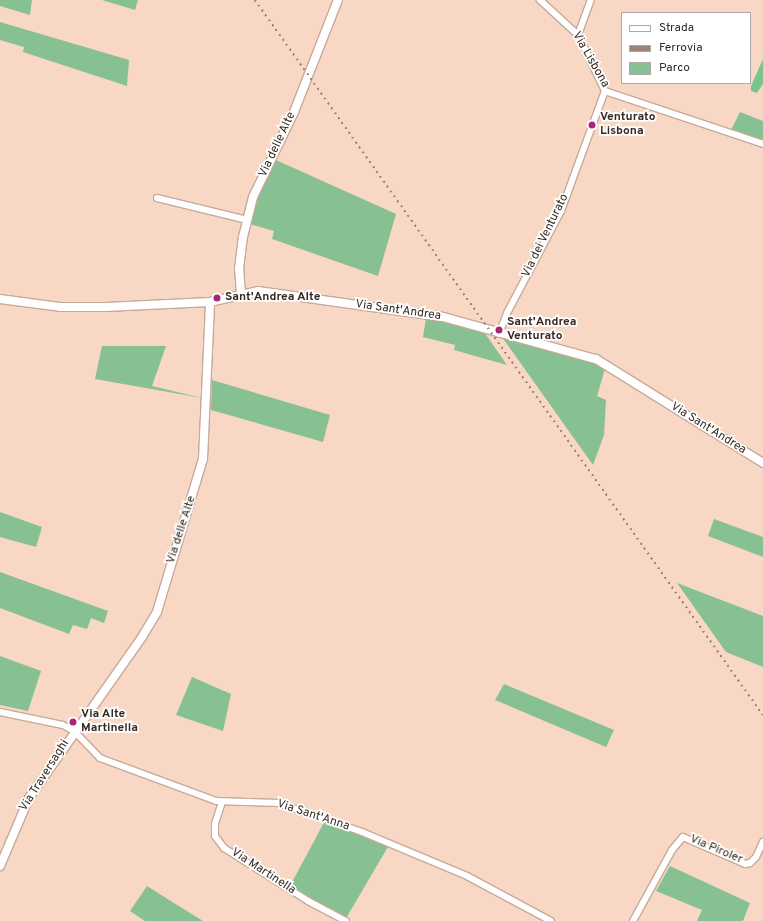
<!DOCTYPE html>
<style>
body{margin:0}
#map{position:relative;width:763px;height:921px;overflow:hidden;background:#f8d7c5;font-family:Overpass,sans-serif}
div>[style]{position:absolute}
.green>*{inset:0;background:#87c093}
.forest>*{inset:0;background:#7cc28c}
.roads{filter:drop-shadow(1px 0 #c8a998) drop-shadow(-1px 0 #c8a998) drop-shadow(0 1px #c8a998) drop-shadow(0 -1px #c8a998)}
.street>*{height:6px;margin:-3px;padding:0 3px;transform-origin:3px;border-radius:3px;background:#fff}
.secondary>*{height:8px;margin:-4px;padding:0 4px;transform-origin:4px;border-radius:4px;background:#fff}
.rail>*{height:1.5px;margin-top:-0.75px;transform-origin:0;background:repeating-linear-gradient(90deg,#9a8477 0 2px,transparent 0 6px)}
.dots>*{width:11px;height:11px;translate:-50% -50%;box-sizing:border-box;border:2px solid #fff;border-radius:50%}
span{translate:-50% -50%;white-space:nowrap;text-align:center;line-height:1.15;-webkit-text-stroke:3.5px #fff;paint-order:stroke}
.street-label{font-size:12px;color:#362a23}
.poi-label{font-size:12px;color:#362a23;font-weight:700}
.left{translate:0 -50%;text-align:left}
.legend{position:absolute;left:621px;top:12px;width:130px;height:72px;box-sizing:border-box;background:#fff;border:1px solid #afaaa7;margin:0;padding:5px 7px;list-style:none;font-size:12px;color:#362a23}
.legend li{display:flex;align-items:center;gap:8px;height:20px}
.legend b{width:20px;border:1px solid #afaaa7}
</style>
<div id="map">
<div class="green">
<div style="clip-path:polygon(0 0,32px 0,30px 15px,0 6px)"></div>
<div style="clip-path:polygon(102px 0,138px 0,135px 10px)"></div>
<div style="clip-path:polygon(0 22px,129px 60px,127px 86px,23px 52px,24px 47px,0 40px)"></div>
<div style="clip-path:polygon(740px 112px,763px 121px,763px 141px,731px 130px)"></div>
<div style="clip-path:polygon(276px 160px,396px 214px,378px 276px,272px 239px,274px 231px,250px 224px,260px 193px)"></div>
<div style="clip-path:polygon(426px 318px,484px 332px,507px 365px,454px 350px,455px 345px,423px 337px)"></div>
<div style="clip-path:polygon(502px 337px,582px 357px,605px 369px,597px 396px,606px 400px,604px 435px,593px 465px)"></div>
<div style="clip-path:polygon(102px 346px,166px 346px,152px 386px,202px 398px,95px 379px)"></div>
<div style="clip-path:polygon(212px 380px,330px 415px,323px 442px,211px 410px)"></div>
<div style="clip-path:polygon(0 512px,42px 527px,36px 547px,0 537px)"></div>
<div style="clip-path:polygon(714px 519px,763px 537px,763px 557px,708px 536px)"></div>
<div style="clip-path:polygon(0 572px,108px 611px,104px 623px,91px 618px,87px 629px,73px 625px,69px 634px,0 608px)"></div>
<div style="clip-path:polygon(677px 583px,763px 616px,763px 667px,726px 652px)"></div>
<div style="clip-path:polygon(0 656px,41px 671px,28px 711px,0 705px)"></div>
<div style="clip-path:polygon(192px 677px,231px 694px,223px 731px,176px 715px)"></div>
<div style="clip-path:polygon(504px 684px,614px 730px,606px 747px,495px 700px)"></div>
<div style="clip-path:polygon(327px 817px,389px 845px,345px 920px,290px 886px)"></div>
<div style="clip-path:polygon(670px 866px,750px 903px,743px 921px,697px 921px,702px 910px,656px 891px)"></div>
<div style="clip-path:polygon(147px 886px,174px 903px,203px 921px,145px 921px,130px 911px)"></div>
</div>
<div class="forest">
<div style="clip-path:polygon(763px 59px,763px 84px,757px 93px,751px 91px,751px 86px)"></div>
</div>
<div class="roads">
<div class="street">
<div style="left:578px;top:35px;width:37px;rotate:-70deg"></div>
<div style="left:605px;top:91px;width:167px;rotate:18.5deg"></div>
<div style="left:157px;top:198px;width:93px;rotate:13.7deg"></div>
<div style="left:499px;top:334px;width:22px;rotate:-69deg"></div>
<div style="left:507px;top:313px;width:115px;rotate:-62.1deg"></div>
<div style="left:561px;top:211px;width:128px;rotate:-69.9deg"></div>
<div style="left:605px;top:91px;width:62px;rotate:-115.7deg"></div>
<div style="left:578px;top:35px;width:52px;rotate:-137.4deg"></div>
<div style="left:0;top:712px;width:64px;rotate:11.7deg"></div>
<div style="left:63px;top:725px;width:13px;rotate:29deg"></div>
<div style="left:74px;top:731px;width:37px;rotate:46deg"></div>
<div style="left:100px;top:758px;width:124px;rotate:20.3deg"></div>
<div style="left:216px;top:801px;width:62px;rotate:1.8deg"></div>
<div style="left:278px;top:803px;width:89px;rotate:19deg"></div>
<div style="left:362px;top:832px;width:114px;rotate:22.7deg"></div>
<div style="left:467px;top:876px;width:95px;rotate:28.2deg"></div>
<div style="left:222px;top:802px;width:23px;rotate:108deg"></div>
<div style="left:215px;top:824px;width:12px;rotate:90deg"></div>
<div style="left:215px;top:836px;width:15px;rotate:53deg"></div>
<div style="left:224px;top:848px;width:99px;rotate:32.2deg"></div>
<div style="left:308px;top:901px;width:43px;rotate:27.8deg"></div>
<div style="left:633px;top:921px;width:81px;rotate:-61.2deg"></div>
<div style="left:672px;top:850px;width:17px;rotate:-50deg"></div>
<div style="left:683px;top:837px;width:68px;rotate:23.5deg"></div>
<div style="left:745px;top:864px;width:5px;rotate:-11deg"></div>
<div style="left:750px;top:863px;width:8px;rotate:-45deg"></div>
<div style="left:756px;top:857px;width:17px;rotate:-65deg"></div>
</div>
<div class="secondary">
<div style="left:241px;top:295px;width:26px;rotate:-94deg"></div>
<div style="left:239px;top:269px;width:32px;rotate:-83deg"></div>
<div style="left:243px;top:237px;width:41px;rotate:-76deg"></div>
<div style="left:253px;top:197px;width:94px;rotate:-64.2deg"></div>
<div style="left:294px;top:112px;width:120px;rotate:-68.6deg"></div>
<div style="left:0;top:299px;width:62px;rotate:7.5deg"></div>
<div style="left:61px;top:307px;width:45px"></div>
<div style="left:106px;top:307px;width:104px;rotate:-2.8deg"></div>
<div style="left:210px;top:302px;width:49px;rotate:-12.9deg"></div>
<div style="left:258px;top:291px;width:187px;rotate:8deg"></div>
<div style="left:443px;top:317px;width:159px;rotate:15.4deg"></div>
<div style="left:596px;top:359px;width:197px;rotate:31.9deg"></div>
<div style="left:0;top:866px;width:74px;rotate:-66.9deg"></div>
<div style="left:29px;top:798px;width:197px;rotate:-54.9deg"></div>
<div style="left:142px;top:637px;width:29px;rotate:-59deg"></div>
<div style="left:157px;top:612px;width:160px;rotate:-73.3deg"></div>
<div style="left:203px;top:459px;width:157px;rotate:-87.4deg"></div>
</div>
</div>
<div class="rail">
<div style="left:255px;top:0;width:877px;rotate:54.61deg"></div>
</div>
<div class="dots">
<div style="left:592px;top:125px;background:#a72878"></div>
<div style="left:217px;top:298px;background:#a72878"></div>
<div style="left:499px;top:330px;background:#a72878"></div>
<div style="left:73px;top:722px;background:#a72878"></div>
</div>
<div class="street-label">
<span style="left:590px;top:60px;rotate:60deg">Via Lisbona</span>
<span style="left:278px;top:145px;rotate:-65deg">Via delle Alte</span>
<span style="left:546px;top:236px;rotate:-64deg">Via dei Venturato</span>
<span style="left:398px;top:311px;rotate:8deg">Via Sant'Andrea</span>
<span style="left:708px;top:429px;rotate:32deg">Via Sant'Andrea</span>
<span style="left:182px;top:530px;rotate:-72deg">Via delle Alte</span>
<span style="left:45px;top:776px;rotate:-58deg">Via Traversaghi</span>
<span style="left:313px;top:816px;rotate:18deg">Via Sant'Anna</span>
<span style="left:716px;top:850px;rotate:23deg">Via Piroler</span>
<span style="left:263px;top:872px;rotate:33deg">Via Martinella</span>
</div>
<div class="poi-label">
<span class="left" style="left:600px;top:125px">Venturato<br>Lisbona</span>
<span class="left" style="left:225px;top:298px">Sant'Andrea Alte</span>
<span class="left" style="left:507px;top:330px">Sant'Andrea<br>Venturato</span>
<span class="left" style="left:81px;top:722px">Via Alte<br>Martinella</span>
</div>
<ul class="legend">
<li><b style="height:5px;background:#fff"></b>Strada</li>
<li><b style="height:5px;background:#9a8477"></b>Ferrovia</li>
<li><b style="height:11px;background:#87c093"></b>Parco</li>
</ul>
</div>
